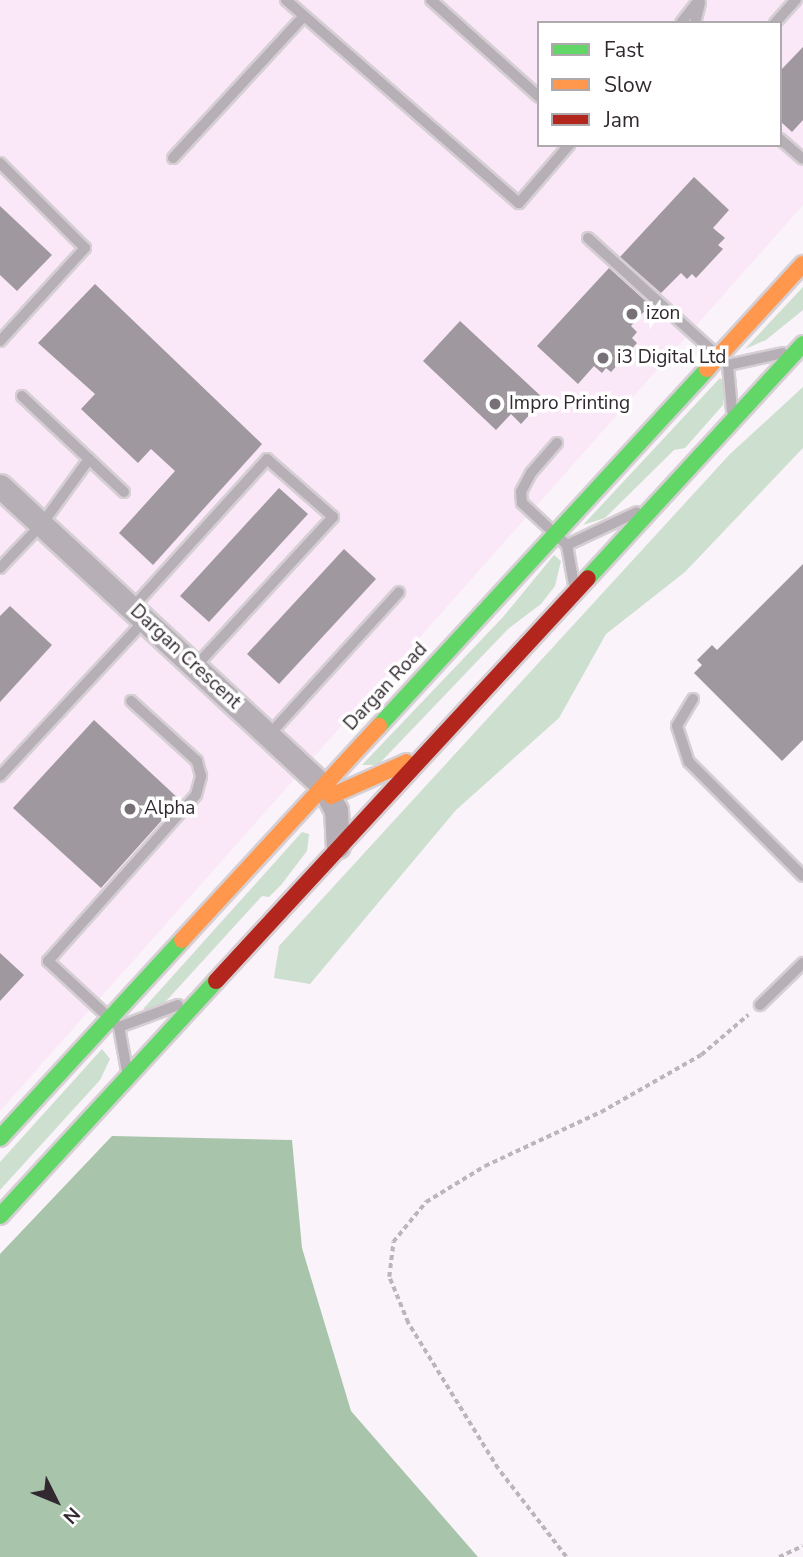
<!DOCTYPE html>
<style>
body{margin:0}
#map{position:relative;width:803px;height:1557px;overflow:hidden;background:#faf3f9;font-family:"Nunito Sans",sans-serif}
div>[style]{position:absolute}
.built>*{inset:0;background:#fae7f7}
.green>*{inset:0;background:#cddfce}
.water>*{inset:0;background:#a8c4aa}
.building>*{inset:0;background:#9f989e}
.path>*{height:3.5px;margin-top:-1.75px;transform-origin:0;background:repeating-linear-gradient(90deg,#bbb6ba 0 5px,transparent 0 8.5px)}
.roads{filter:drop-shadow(2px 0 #d5cfd4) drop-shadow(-2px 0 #d5cfd4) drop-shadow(0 2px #d5cfd4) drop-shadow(0 -2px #d5cfd4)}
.lane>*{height:10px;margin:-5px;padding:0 5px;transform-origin:5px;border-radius:5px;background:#b6afb5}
.street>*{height:23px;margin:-11.5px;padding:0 11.5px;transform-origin:11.5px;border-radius:11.5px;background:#b6afb5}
.fast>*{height:16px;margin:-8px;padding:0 8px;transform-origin:8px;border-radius:8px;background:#63d668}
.slow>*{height:16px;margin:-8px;padding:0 8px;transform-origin:8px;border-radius:8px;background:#ff974d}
.jam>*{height:16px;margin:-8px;padding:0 8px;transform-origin:8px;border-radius:8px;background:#b3261e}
.dots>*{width:19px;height:19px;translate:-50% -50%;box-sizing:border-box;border:4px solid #fff;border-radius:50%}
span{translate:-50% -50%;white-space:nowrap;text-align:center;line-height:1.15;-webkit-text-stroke:7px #fff;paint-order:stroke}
.poi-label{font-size:19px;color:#31292f}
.left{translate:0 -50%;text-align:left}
.street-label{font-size:19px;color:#31292f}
.legend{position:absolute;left:537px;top:21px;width:245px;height:126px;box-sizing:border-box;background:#fff;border:2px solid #ada9ac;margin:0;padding:9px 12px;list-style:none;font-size:21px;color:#31292f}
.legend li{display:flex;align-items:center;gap:14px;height:35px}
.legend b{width:35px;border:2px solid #ada9ac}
.north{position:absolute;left:21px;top:1466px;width:70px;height:70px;-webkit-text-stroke:5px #fff;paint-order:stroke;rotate:133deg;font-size:19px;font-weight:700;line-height:28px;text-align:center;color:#31292f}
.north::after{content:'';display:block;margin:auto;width:24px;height:32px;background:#31292f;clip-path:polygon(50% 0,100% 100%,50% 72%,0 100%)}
</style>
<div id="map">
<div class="built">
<div style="clip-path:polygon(evenodd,0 0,803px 0,803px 205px,0 1111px,0 0,539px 23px,780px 23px,780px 145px,539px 145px,539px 23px)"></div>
</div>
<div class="green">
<div style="clip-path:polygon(803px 287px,803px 310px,766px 340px,745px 349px)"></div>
<div style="clip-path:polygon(720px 378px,726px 383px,723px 405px,685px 448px,674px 450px,605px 518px,583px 525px)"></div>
<div style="clip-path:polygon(803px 387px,803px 448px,685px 572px,606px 634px,559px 718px,456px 810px,310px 984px,274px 978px,279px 946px,730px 454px)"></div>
<div style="clip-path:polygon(554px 555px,561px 561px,555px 586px,541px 604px,508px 629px,378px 765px,362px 765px,503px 617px)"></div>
<div style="clip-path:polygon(302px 832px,309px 834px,307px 851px,281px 885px,269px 897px,262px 896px,157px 1011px,143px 1009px)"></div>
<div style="clip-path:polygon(102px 1049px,110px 1059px,100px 1080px,0 1190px,0 1162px)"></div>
</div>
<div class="water">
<div style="clip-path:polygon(112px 1136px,292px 1140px,302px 1248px,351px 1411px,478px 1557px,0 1557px,0 1254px)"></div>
</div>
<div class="building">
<div style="clip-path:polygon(803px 47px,803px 120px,792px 132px,780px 121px,780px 71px)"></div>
<div style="clip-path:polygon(694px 177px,729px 210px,713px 228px,725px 238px,718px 245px,723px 249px,696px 278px,692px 274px,687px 279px,681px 273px,661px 293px,620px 257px)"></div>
<div style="clip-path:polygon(0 206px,52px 255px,17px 291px,0 275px)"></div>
<div style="clip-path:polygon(609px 268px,650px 305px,631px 326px,637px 332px,632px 338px,637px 343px,611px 372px,606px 368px,602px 373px,594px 366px,578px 384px,537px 346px)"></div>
<div style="clip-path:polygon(95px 284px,262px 444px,153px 565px,119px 533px,175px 471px,151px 449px,138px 463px,81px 409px,95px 394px,38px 343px)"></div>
<div style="clip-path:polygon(460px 321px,544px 399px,521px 424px,511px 414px,496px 430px,423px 361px)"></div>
<div style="clip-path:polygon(279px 488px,308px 514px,209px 622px,180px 596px)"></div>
<div style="clip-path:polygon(344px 549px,376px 579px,279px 684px,247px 654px)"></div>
<div style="clip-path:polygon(803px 564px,803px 740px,782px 761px,694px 673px,702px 665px,697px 660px,712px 645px,717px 650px)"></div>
<div style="clip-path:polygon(10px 606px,52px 645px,0 702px,0 616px)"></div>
<div style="clip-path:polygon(94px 720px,180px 800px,101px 888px,13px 808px)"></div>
<div style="clip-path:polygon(0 953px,24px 975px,0 1001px)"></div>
</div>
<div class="path">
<div style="left:566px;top:1557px;width:111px;rotate:-127.7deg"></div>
<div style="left:498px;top:1469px;width:172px;rotate:-121.7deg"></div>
<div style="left:408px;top:1323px;width:50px;rotate:-112.4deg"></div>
<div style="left:389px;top:1277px;width:35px;rotate:-83deg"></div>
<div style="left:393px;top:1242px;width:52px;rotate:-50.5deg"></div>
<div style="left:426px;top:1202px;width:69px;rotate:-31.4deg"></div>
<div style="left:485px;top:1166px;width:128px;rotate:-25deg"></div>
<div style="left:601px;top:1112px;width:115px;rotate:-29.7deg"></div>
<div style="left:701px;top:1055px;width:62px;rotate:-40.4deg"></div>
<div style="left:779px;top:1557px;width:26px;rotate:-25deg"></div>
</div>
<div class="roads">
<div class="lane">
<div style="left:286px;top:0;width:309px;rotate:41.1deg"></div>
<div style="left:519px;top:203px;width:77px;rotate:-49.2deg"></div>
<div style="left:431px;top:0;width:145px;rotate:41.9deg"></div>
<div style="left:681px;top:23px;width:29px;rotate:-52deg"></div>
<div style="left:695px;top:23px;width:21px;rotate:-76deg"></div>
<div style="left:775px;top:23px;width:31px;rotate:-48deg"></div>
<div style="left:780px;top:139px;width:30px;rotate:41deg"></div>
<div style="left:173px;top:158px;width:193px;rotate:-47.3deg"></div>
<div style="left:0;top:163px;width:120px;rotate:45deg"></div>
<div style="left:85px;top:248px;width:126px;rotate:132.4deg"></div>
<div style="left:588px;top:238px;width:189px;rotate:42.2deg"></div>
<div style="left:728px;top:365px;width:46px;rotate:85deg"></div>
<div style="left:728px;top:365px;width:56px;rotate:-12.3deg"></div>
<div style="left:557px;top:443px;width:40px;rotate:131deg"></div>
<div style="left:531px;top:473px;width:21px;rotate:118deg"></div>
<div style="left:521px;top:492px;width:11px;rotate:85deg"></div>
<div style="left:522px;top:503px;width:62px;rotate:43deg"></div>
<div style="left:567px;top:545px;width:39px;rotate:80deg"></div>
<div style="left:89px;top:459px;width:48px;rotate:43.3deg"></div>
<div style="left:567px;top:545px;width:77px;rotate:-25.2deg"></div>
<div style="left:0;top:568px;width:61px;rotate:-46.3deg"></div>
<div style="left:42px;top:524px;width:80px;rotate:-54.1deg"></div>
<div style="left:89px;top:459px;width:92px;rotate:-136.8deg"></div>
<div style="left:132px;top:608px;width:201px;rotate:-47.8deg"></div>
<div style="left:267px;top:459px;width:88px;rotate:41.3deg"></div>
<div style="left:333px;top:517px;width:204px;rotate:132.6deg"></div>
<div style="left:693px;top:699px;width:31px;rotate:121deg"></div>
<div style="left:677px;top:726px;width:38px;rotate:72deg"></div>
<div style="left:689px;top:762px;width:161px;rotate:45deg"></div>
<div style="left:269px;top:735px;width:193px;rotate:-47.7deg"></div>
<div style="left:0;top:776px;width:213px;rotate:-47.1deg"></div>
<div style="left:760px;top:1005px;width:60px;rotate:-44.3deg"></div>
<div style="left:119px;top:1027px;width:63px;rotate:-20.4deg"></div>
<div style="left:127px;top:1071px;width:45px;rotate:-100.3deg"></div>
<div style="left:119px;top:1027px;width:97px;rotate:-137.1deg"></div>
<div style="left:48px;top:961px;width:222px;rotate:-48.3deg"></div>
<div style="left:196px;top:795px;width:20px;rotate:-75deg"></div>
<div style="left:201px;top:776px;width:16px;rotate:-105deg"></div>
<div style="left:197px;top:761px;width:89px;rotate:-137.7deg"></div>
</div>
<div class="street">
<div style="left:0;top:486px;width:441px;rotate:42.9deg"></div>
<div style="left:323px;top:786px;width:27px;rotate:62deg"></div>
<div style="left:336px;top:810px;width:36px;rotate:87deg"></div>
</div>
<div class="fast">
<div style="left:588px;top:578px;width:318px;rotate:-47.4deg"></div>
<div style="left:379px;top:726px;width:485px;rotate:-47.4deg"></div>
<div style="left:0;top:1138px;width:269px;rotate:-47.4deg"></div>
<div style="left:0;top:1216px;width:319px;rotate:-47.4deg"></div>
</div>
<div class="slow">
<div style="left:707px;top:369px;width:142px;rotate:-47.6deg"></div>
<div style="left:331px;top:796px;width:83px;rotate:-24.1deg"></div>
<div style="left:182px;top:940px;width:291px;rotate:-47.4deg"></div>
</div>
<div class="jam">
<div style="left:216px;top:981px;width:548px;rotate:-47.29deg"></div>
</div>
</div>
<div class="dots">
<div style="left:632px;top:314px;background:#777076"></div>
<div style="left:603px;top:358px;background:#777076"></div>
<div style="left:495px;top:404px;background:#777076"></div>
<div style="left:130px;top:809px;background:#777076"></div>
</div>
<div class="poi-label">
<span class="left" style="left:646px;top:314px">izon</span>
<span class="left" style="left:617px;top:358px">i3 Digital Ltd</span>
<span class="left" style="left:509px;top:404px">Impro Printing</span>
<span class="left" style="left:144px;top:809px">Alpha</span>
</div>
<div class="street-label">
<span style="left:185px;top:657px;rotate:43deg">Dargan Crescent</span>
<span style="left:386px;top:687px;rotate:-47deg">Dargan Road</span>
</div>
<ul class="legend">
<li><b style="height:9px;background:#63d668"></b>Fast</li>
<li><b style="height:9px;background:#ff974d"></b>Slow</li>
<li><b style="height:9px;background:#b3261e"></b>Jam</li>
</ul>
<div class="north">N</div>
</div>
